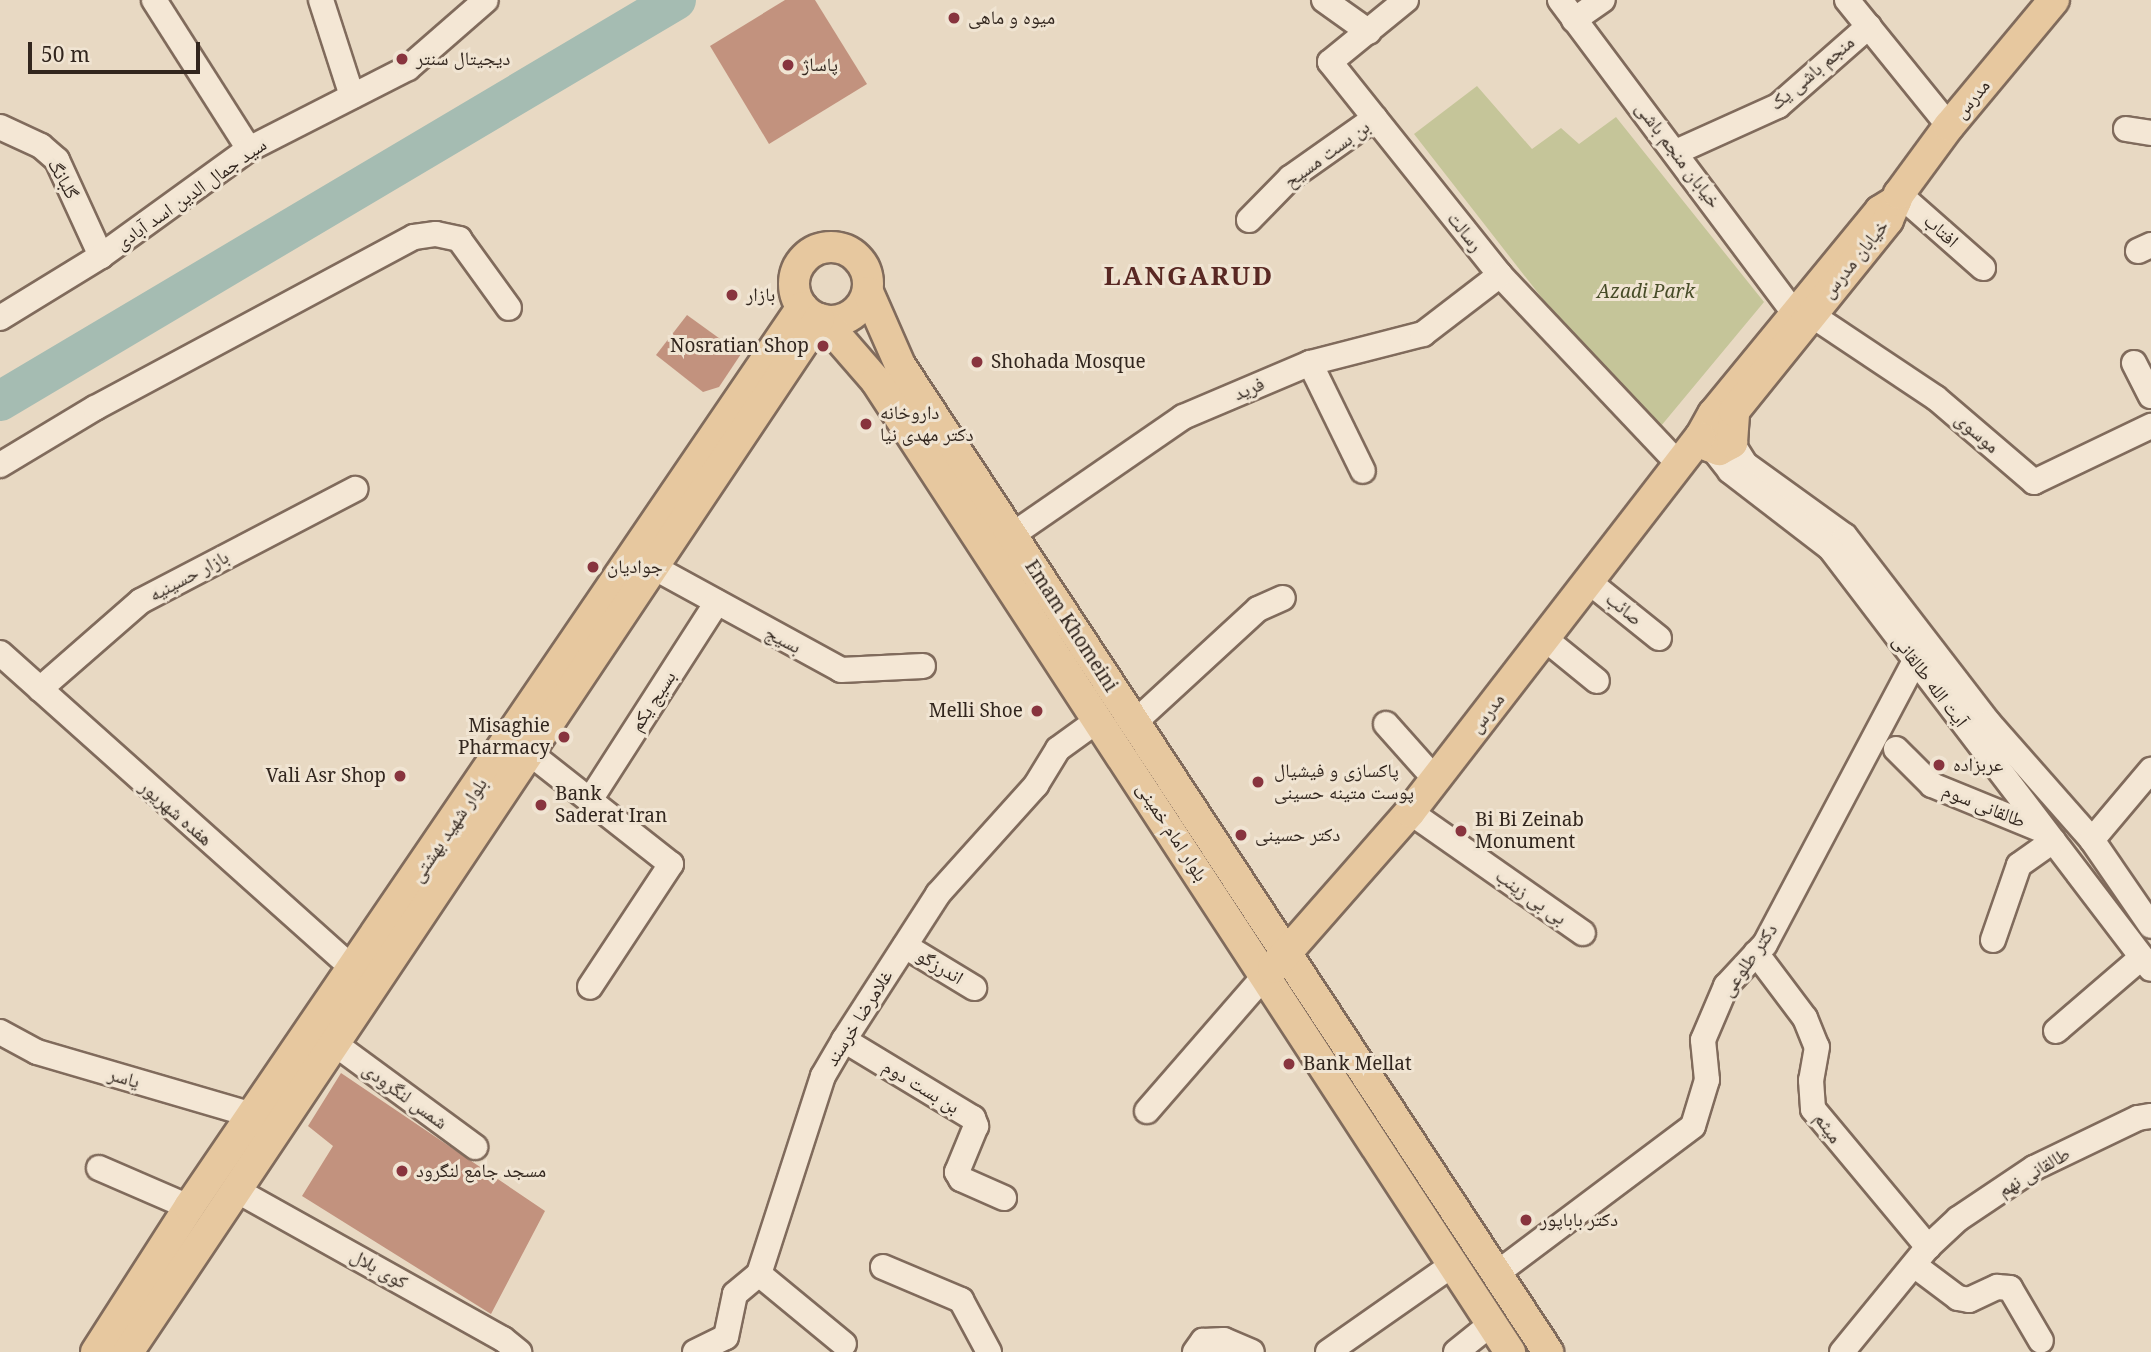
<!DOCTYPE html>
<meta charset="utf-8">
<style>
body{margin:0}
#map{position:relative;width:2151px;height:1352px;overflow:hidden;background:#e8d9c3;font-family:"Noto Serif","Noto Naskh Arabic",serif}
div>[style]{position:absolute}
.green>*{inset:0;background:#c5c599}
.river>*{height:40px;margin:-20px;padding:0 20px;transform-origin:20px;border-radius:20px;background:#a5bcb2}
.building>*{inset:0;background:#c2927e}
.roads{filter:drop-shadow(2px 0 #806b5c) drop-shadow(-2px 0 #806b5c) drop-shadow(0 2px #806b5c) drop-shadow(0 -2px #806b5c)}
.minor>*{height:24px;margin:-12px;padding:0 12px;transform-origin:12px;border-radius:12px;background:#f4e7d5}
.major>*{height:30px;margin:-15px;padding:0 15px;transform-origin:15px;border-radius:15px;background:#e7c89f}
.major>.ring{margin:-15px;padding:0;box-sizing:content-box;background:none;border:30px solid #e7c89f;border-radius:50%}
.dots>*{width:19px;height:19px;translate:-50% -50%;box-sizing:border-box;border:4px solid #f0e4d2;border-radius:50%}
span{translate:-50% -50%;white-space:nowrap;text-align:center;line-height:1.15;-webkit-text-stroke:6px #f0e4d2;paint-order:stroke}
.poi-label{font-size:19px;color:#32261e}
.left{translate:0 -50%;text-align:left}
.right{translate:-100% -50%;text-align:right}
.street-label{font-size:19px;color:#32261e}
.park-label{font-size:19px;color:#474c28;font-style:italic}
.district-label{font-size:26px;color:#592823;font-weight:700;letter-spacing:2px}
.scale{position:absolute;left:28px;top:42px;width:172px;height:32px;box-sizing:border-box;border:4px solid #32261e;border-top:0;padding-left:9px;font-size:21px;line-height:24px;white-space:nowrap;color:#32261e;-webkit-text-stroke:5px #f0e4d2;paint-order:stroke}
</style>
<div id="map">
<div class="green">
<div style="clip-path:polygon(1477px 86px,1532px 149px,1561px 128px,1579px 144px,1616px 117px,1764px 302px,1651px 438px,1414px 134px)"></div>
</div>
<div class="river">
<div style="left:0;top:401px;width:786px;rotate:-30.68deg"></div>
</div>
<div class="building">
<div style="clip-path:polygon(785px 0,815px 0,867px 84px,769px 144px,710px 46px)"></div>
<div style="clip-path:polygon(687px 315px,741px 354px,719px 387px,703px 392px,656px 355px)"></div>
<div style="clip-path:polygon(341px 1073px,545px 1211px,491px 1314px,302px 1196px,333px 1146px,308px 1126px)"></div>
</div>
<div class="roads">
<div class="minor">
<div style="left:154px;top:0;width:177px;rotate:57.5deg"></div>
<div style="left:321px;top:0;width:101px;rotate:72.1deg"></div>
<div style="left:1324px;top:0;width:55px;rotate:35.4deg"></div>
<div style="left:1406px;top:0;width:98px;rotate:140.8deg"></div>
<div style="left:1330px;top:62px;width:273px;rotate:51.4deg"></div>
<div style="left:1500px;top:275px;width:260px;rotate:46.6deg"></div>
<div style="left:1560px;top:0;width:389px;rotate:53.2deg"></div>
<div style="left:1847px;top:0;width:162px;rotate:51deg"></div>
<div style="left:1574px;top:20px;width:35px;rotate:-35deg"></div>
<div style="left:0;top:127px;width:45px;rotate:24.9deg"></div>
<div style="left:41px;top:146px;width:21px;rotate:41deg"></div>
<div style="left:57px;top:160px;width:106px;rotate:65.4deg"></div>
<div style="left:2126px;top:129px;width:25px;rotate:9deg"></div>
<div style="left:1676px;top:152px;width:112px;rotate:-24.3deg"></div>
<div style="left:1778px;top:106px;width:121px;rotate:-41.3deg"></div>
<div style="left:1899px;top:194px;width:112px;rotate:41.4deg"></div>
<div style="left:1249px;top:220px;width:59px;rotate:-45.7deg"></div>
<div style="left:1290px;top:178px;width:104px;rotate:-35.2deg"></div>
<div style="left:2138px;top:251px;width:14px;rotate:-25deg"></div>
<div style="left:1810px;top:314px;width:151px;rotate:33.7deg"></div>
<div style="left:1936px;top:398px;width:129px;rotate:40.6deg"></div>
<div style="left:2034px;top:482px;width:130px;rotate:-25.6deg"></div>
<div style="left:0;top:318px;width:119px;rotate:-31.5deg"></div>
<div style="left:101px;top:256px;width:183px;rotate:-35.9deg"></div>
<div style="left:249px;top:149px;width:178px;rotate:-27deg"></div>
<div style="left:408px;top:68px;width:103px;rotate:-41.1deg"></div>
<div style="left:1310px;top:363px;width:120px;rotate:63.9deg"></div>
<div style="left:2134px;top:363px;width:37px;rotate:63deg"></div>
<div style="left:1732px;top:443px;width:25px;rotate:58deg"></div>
<div style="left:1745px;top:464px;width:123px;rotate:35.8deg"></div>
<div style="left:1845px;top:536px;width:236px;rotate:52.4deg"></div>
<div style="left:1989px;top:723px;width:156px;rotate:48.6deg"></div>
<div style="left:2092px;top:840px;width:104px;rotate:55.5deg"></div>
<div style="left:1713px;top:449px;width:28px;rotate:52deg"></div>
<div style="left:1730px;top:471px;width:126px;rotate:37.6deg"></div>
<div style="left:1830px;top:548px;width:529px;rotate:52.68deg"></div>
<div style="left:0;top:465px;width:111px;rotate:-31deg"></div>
<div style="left:95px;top:408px;width:362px;rotate:-28.2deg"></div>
<div style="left:414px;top:237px;width:22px;rotate:-8deg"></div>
<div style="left:436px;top:234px;width:24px;rotate:12deg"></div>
<div style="left:459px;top:239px;width:85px;rotate:54.1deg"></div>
<div style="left:1012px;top:535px;width:208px;rotate:-34.6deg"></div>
<div style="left:1183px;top:417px;width:138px;rotate:-23deg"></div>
<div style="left:1310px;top:363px;width:117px;rotate:-14.4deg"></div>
<div style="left:1423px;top:334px;width:97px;rotate:-37.5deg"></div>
<div style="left:655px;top:568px;width:212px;rotate:28.7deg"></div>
<div style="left:841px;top:670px;width:82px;rotate:-2.8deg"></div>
<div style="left:1588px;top:581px;width:91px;rotate:38.8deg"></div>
<div style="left:1544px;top:638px;width:68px;rotate:39.1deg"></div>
<div style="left:0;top:653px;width:475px;rotate:41.8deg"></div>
<div style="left:354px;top:970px;width:14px;rotate:-8deg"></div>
<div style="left:40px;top:689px;width:134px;rotate:-41.1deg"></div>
<div style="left:141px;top:601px;width:242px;rotate:-27.6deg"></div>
<div style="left:1134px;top:723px;width:168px;rotate:-42.6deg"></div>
<div style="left:1258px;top:609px;width:27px;rotate:-24deg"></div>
<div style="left:1386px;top:724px;width:74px;rotate:48.3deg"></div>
<div style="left:1896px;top:749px;width:51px;rotate:45deg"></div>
<div style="left:1932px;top:785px;width:121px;rotate:22.3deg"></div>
<div style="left:531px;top:754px;width:178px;rotate:38.2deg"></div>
<div style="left:671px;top:864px;width:147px;rotate:123.4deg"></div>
<div style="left:590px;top:800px;width:235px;rotate:-57.3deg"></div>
<div style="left:1410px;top:812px;width:211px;rotate:35deg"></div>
<div style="left:2092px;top:840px;width:92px;rotate:-49.9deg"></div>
<div style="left:1993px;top:940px;width:79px;rotate:-70.9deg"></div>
<div style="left:2019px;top:865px;width:42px;rotate:-35.2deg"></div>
<div style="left:905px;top:946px;width:81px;rotate:31.3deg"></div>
<div style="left:1756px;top:953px;width:81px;rotate:53deg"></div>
<div style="left:1805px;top:1018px;width:31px;rotate:68deg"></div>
<div style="left:1817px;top:1047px;width:34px;rotate:100deg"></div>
<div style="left:1811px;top:1080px;width:29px;rotate:86deg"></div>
<div style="left:1813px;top:1109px;width:180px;rotate:50.2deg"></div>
<div style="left:2056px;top:1031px;width:113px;rotate:-40.7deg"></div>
<div style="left:0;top:1032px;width:42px;rotate:28.4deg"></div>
<div style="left:37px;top:1052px;width:224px;rotate:16.3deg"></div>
<div style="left:844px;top:1040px;width:151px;rotate:31.2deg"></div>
<div style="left:973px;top:1118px;width:9px;rotate:69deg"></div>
<div style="left:976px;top:1126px;width:50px;rotate:112.4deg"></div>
<div style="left:957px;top:1172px;width:8px;rotate:60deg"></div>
<div style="left:961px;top:1179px;width:47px;rotate:23.8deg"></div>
<div style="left:335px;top:1044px;width:174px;rotate:36.3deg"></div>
<div style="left:1147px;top:1111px;width:181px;rotate:-49deg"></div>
<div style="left:99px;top:1168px;width:98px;rotate:23.4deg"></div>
<div style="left:236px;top:1190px;width:306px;rotate:29.2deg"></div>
<div style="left:503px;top:1339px;width:21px;rotate:39deg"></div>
<div style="left:1914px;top:1265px;width:55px;rotate:36.9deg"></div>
<div style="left:1958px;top:1298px;width:11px;rotate:10deg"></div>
<div style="left:1969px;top:1300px;width:31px;rotate:-25deg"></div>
<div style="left:1997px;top:1287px;width:13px;rotate:4deg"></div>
<div style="left:2010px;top:1288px;width:61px;rotate:59.7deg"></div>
<div style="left:883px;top:1267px;width:85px;rotate:22.9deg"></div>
<div style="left:961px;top:1300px;width:59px;rotate:61.7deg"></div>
<div style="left:759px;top:1274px;width:110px;rotate:39.5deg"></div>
<div style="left:1496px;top:1274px;width:246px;rotate:-36.9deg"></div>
<div style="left:1693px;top:1126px;width:48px;rotate:-73.1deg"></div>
<div style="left:1707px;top:1080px;width:40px;rotate:-95.7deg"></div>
<div style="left:1703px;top:1040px;width:59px;rotate:-66.9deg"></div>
<div style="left:1726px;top:986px;width:57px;rotate:-47.1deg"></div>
<div style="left:1765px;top:944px;width:320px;rotate:-62.1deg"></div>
<div style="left:695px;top:1352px;width:34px;rotate:-26deg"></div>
<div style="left:726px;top:1337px;width:44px;rotate:-78.2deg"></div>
<div style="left:735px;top:1294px;width:31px;rotate:-40deg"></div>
<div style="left:759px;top:1274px;width:208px;rotate:-72.1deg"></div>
<div style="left:823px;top:1076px;width:42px;rotate:-59.7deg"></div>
<div style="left:844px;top:1040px;width:174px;rotate:-57.2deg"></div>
<div style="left:938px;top:894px;width:147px;rotate:-48deg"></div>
<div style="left:1036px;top:785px;width:42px;rotate:-58.6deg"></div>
<div style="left:1058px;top:749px;width:49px;rotate:-35.9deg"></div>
<div style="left:1195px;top:1352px;width:14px;rotate:-54deg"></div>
<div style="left:1203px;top:1341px;width:21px;rotate:-3deg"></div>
<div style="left:1224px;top:1340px;width:30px;rotate:23deg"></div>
<div style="left:1328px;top:1352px;width:155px;rotate:-35deg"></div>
<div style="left:1456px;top:1352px;width:45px;rotate:-38.7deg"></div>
<div style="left:1842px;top:1352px;width:136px;rotate:-50.7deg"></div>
<div style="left:1928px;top:1247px;width:41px;rotate:-43deg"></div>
<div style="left:1958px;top:1219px;width:92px;rotate:-33.9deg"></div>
<div style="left:2034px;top:1168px;width:115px;rotate:-25.7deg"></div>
<div style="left:2138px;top:1118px;width:13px;rotate:-9deg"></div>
</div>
<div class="major">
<div style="left:1896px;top:201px;width:19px;rotate:148deg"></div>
<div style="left:1880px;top:211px;width:263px;rotate:129.4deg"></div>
<div style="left:1713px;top:414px;width:26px;rotate:119deg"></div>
<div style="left:1700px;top:437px;width:13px;rotate:45deg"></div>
<div style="left:1709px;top:446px;width:11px;rotate:22deg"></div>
<div style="left:1719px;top:450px;width:15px;rotate:-28deg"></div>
<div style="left:1732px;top:443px;width:32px;rotate:-86deg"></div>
<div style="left:1734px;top:411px;width:245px;rotate:-51.1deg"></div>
<div style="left:1888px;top:220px;width:21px;rotate:-67deg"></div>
<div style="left:1896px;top:201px;width:8px;rotate:-67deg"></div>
<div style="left:1899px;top:194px;width:84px;rotate:-53.7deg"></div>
<div style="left:1949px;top:126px;width:164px;rotate:-50.2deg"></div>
<div class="ring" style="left:794px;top:247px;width:44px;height:44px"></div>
<div style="left:868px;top:292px;width:80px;rotate:66.3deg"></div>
<div style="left:900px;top:365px;width:1181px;rotate:56.71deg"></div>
<div style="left:823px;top:320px;width:81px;rotate:49deg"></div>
<div style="left:876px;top:381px;width:1160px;rotate:56.86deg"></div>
<div style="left:1273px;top:968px;width:208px;rotate:-48.7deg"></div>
<div style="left:1410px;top:812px;width:474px;rotate:-52.3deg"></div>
<div style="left:96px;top:1352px;width:172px;rotate:-57.3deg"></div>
<div style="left:189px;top:1207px;width:1089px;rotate:-55.74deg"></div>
<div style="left:128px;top:1352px;width:1243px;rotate:-56.22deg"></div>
</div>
</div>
<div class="dots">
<div style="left:954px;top:18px;background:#88343e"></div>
<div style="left:402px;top:59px;background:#88343e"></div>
<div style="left:788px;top:65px;background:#88343e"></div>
<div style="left:732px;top:295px;background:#88343e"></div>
<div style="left:823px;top:346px;background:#88343e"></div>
<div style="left:977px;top:362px;background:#88343e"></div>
<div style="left:866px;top:424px;background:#88343e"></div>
<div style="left:593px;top:567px;background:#88343e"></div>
<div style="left:1037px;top:711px;background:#88343e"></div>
<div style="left:564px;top:737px;background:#88343e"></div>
<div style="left:1939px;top:765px;background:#88343e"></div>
<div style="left:400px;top:776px;background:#88343e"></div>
<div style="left:1258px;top:782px;background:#88343e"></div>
<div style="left:541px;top:805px;background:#88343e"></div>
<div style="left:1461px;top:831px;background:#88343e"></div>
<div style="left:1241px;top:835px;background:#88343e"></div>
<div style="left:1289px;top:1064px;background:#88343e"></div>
<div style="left:402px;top:1171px;background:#88343e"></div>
<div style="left:1526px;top:1220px;background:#88343e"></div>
</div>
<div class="poi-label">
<span class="left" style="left:968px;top:18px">میوه و ماهی</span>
<span class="left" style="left:416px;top:59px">دیجیتال سنتر</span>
<span class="left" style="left:802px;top:65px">پاساژ</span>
<span class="left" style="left:746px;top:295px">بازار</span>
<span class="right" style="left:809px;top:346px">Nosratian Shop</span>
<span class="left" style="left:991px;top:362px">Shohada Mosque</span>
<span class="left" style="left:880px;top:424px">داروخانه<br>دکتر مهدی نیا</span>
<span class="left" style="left:607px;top:567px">جوادیان</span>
<span class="right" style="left:1023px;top:711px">Melli Shoe</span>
<span class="right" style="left:550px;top:737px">Misaghie<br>Pharmacy</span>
<span class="left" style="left:1953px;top:765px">عربزاده</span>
<span class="left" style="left:1274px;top:782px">پاکسازی و فیشیال<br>پوست متینه حسینی</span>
<span class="right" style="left:386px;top:776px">Vali Asr Shop</span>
<span class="left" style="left:555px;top:805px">Bank<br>Saderat Iran</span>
<span class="left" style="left:1475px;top:831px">Bi Bi Zeinab<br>Monument</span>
<span class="left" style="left:1255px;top:835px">دکتر حسینی</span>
<span class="left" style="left:1303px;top:1064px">Bank Mellat</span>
<span class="left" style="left:416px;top:1171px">مسجد جامع لنگرود</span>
<span class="left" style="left:1540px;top:1220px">دکتر باباپور</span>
</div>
<div class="street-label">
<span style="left:1812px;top:73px;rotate:-40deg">منجم باشی یک</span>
<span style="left:1972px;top:99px;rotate:-50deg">مدرس</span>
<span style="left:1327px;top:154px;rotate:-36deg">بن بست مسیح</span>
<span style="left:1678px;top:155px;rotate:53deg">خیابان منجم باشی</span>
<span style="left:63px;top:179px;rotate:61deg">گلبانگ</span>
<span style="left:191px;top:194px;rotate:-35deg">سید جمال الدین اسد آبادی</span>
<span style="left:1941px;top:231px;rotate:42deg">افتاب</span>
<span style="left:1465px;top:232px;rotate:51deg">رسالت</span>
<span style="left:1855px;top:259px;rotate:-51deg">خیابان مدرس</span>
<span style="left:1249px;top:389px;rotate:-23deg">فرید</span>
<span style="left:1977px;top:433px;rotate:41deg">موسوی</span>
<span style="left:189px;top:576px;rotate:-28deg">بازار حسینیه</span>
<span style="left:1624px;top:609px;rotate:39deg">صائب</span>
<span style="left:1071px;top:626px;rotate:57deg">Emam Khomeini</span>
<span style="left:783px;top:640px;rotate:27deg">بسیج</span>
<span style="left:1930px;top:681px;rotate:53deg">آیت الله طالقانی</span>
<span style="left:653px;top:701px;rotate:-57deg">بسیج یکم</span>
<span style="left:1487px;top:713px;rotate:-52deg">مدرس</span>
<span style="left:1984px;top:806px;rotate:22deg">طالقانی سوم</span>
<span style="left:176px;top:813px;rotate:41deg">هفده شهریور</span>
<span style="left:449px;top:830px;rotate:-56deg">بلوار شهید بهشتی</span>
<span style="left:1172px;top:832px;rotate:57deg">بلوار امام خمینی</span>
<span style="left:1531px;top:897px;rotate:35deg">بی بی زینب</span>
<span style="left:1749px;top:960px;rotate:-55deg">دکتر طلوعی</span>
<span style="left:940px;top:967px;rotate:31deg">اندرزگو</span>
<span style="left:859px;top:1018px;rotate:-58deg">غلامرضا خرسند</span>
<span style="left:124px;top:1078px;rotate:16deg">یاسر</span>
<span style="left:921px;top:1087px;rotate:31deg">بن بست دوم</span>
<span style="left:405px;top:1096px;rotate:36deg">شمس لنگرودی</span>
<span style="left:1828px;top:1128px;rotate:55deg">میثم</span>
<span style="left:2034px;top:1172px;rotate:-30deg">طالقانی نهم</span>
<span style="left:379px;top:1269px;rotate:29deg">کوی بلال</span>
</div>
<div class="park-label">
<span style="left:1646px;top:292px">Azadi Park</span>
</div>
<div class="district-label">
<span style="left:1189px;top:276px">LANGARUD</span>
</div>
<div class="scale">50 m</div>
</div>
